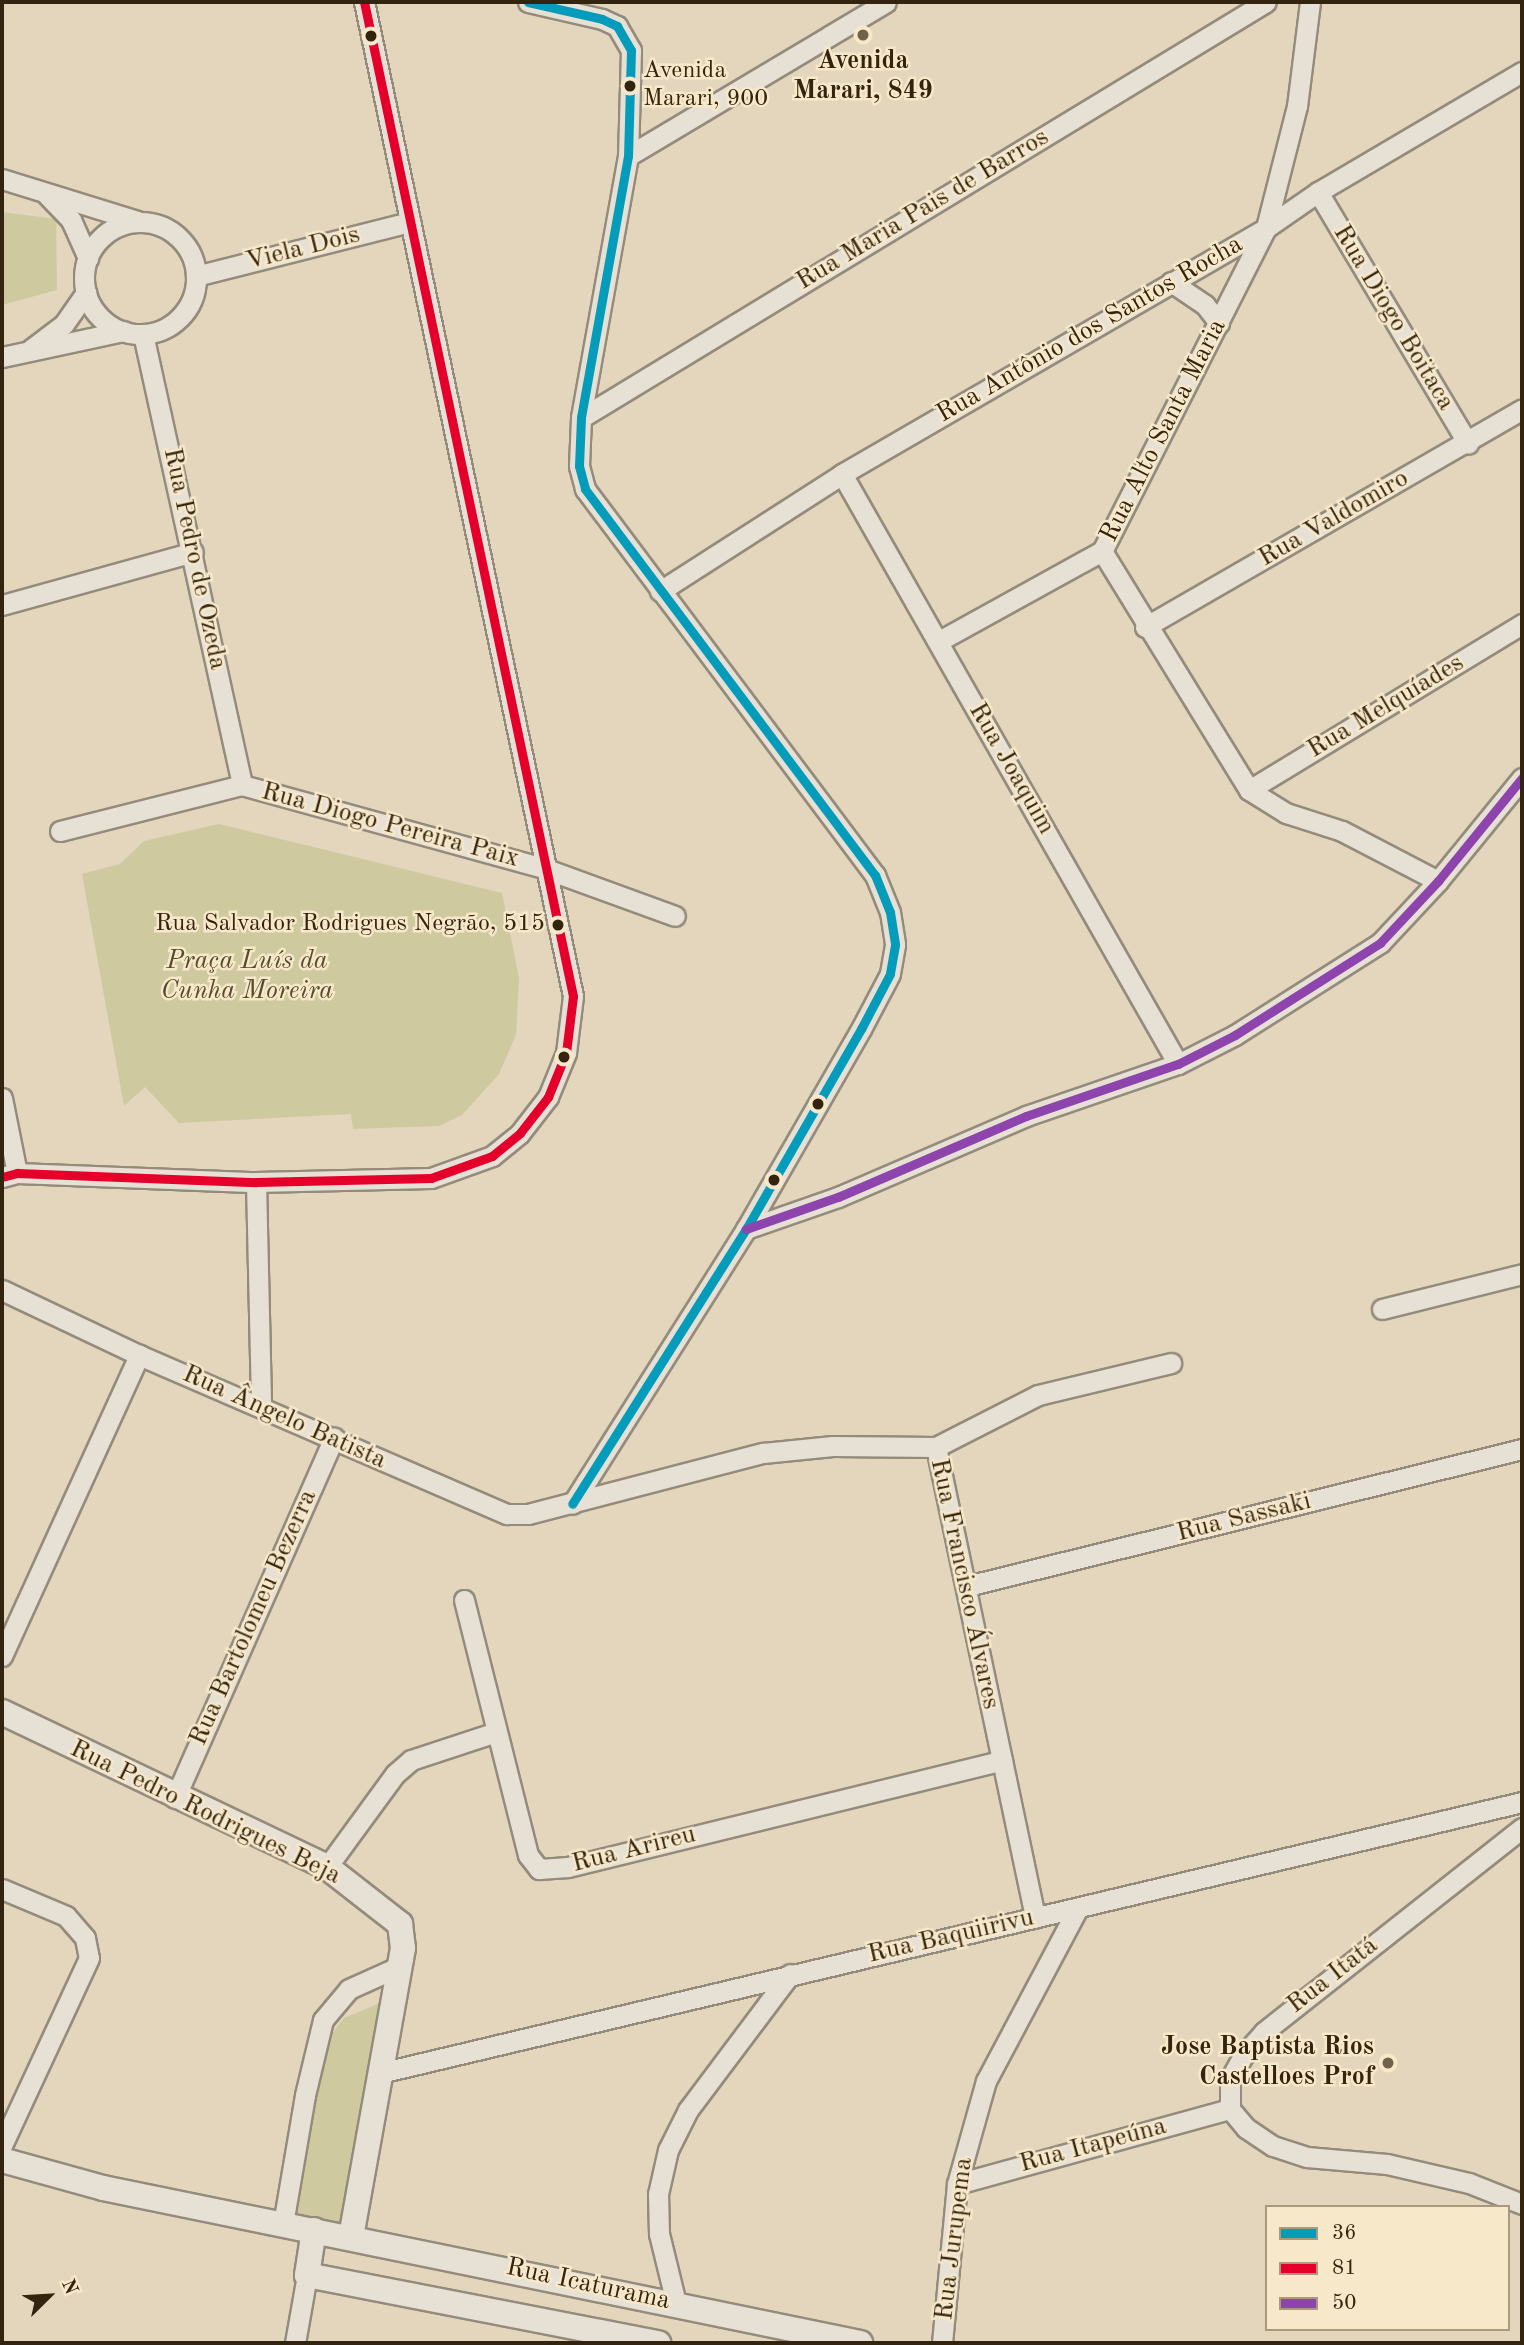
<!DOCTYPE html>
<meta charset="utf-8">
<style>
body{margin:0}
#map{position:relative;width:1524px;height:2345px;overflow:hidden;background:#e3d6bd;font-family:"Old Standard TT",serif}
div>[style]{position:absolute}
.green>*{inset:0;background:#cfc99f}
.roads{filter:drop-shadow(2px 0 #948b7b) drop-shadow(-2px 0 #948b7b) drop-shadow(0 2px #948b7b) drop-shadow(0 -2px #948b7b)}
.minor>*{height:19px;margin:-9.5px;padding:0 9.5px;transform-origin:9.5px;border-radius:9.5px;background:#e7e1d5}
.minor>.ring{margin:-9.5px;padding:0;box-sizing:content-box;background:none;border:19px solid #e7e1d5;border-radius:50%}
.tertiary>*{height:24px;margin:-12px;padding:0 12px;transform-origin:12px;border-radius:12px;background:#e7e1d5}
.bus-1>*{height:9px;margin:-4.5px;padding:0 4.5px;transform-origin:4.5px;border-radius:4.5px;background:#059cbb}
.bus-2>*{height:9px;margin:-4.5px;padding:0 4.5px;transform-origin:4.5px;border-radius:4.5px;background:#e4002b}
.bus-3>*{height:9px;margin:-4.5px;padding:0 4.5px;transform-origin:4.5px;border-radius:4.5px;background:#8e44ad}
.dots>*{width:19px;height:19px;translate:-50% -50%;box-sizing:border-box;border:4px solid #f7e8ca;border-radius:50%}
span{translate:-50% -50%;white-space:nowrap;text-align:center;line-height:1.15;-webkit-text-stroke:5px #f7e8ca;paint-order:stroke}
.bus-label{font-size:24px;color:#33240f}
.left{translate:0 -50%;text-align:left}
.right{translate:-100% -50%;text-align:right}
.poi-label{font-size:26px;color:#33240f;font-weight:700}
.street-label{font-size:26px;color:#33240f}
.park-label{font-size:26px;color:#564b2d;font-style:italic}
.frame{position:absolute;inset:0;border:4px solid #33240f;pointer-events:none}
.legend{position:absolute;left:1265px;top:2205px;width:245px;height:126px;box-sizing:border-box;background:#f7e8ca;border:2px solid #a99a7f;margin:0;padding:9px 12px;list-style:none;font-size:21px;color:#33240f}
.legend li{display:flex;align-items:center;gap:14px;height:35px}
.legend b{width:35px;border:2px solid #a99a7f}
.north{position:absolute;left:14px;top:2261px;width:70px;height:70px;-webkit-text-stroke:5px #f7e8ca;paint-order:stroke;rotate:66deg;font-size:19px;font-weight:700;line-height:28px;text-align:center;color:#33240f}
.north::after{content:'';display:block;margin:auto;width:24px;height:32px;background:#33240f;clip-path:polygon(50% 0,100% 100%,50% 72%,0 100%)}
</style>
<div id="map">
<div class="green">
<div style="clip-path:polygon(2px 212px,56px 219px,57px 290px,2px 305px)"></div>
<div style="clip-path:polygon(219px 824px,502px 893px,519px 978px,516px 1035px,499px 1074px,462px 1115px,439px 1126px,353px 1129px,351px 1114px,179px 1123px,145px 1087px,124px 1106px,82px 874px,120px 864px,144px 841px)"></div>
<div style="clip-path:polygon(385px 2001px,346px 2226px,289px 2216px,323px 2045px,344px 2018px)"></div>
</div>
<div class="roads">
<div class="minor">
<div style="left:528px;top:2px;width:76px;rotate:12.9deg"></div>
<div style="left:602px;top:19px;width:17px;rotate:25deg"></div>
<div style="left:617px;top:26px;width:28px;rotate:60deg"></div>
<div style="left:631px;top:50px;width:106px;rotate:91.6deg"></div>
<div style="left:628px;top:156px;width:266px;rotate:100.2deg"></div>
<div style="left:581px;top:418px;width:48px;rotate:92.4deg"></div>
<div style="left:579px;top:466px;width:24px;rotate:75deg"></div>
<div style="left:585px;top:489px;width:483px;rotate:53.1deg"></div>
<div style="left:875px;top:875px;width:40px;rotate:68deg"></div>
<div style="left:890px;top:912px;width:33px;rotate:81deg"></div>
<div style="left:895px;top:945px;width:29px;rotate:100deg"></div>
<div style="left:890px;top:974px;width:62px;rotate:117.8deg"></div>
<div style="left:861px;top:1029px;width:231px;rotate:119.9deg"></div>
<div style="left:746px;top:1229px;width:325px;rotate:122.3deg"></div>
<div style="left:1310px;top:2px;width:105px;rotate:97.1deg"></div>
<div style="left:1297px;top:106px;width:126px;rotate:104.3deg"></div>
<div style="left:1266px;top:228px;width:362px;rotate:116.9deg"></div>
<div style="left:1102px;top:551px;width:281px;rotate:58.4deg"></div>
<div style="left:1249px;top:790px;width:44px;rotate:31.9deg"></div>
<div style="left:1286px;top:813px;width:59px;rotate:17.8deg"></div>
<div style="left:1342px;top:831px;width:108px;rotate:27.5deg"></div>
<div style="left:628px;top:156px;width:300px;rotate:-30.8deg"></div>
<div style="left:2px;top:179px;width:142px;rotate:17.2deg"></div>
<div style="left:1318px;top:192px;width:293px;rotate:59.2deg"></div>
<div style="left:47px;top:195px;width:35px;rotate:46deg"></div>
<div style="left:71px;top:220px;width:42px;rotate:65.9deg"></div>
<div class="ring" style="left:84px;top:222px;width:93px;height:93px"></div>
<div style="left:196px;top:276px;width:221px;rotate:-14.2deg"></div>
<div style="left:1171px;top:282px;width:41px;rotate:34.1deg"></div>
<div style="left:1205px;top:305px;width:23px;rotate:52deg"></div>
<div style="left:143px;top:334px;width:462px;rotate:77.6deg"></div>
<div style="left:31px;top:349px;width:41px;rotate:-37.1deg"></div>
<div style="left:64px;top:324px;width:39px;rotate:-55deg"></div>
<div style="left:2px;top:357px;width:124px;rotate:-12.1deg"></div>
<div style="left:581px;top:418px;width:801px;rotate:-31.27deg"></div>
<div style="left:842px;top:474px;width:679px;rotate:60.34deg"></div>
<div style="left:660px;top:591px;width:216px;rotate:-32.7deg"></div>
<div style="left:842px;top:474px;width:490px;rotate:-30.1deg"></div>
<div style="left:1266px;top:228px;width:63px;rotate:-34.7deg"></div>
<div style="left:1318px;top:192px;width:237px;rotate:-30.5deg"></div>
<div style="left:2px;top:605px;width:198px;rotate:-15.5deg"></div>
<div style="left:1145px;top:627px;width:435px;rotate:-30deg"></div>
<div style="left:939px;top:641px;width:186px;rotate:-28.9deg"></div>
<div style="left:1249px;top:790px;width:320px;rotate:-31.3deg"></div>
<div style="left:60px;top:831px;width:188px;rotate:-14.2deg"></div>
<div style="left:242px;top:785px;width:315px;rotate:15.4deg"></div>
<div style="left:546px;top:869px;width:137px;rotate:20deg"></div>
<div style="left:2px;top:1098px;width:76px;rotate:78.7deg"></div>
<div style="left:2px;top:1177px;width:16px;rotate:-15deg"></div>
<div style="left:17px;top:1173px;width:239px;rotate:2.2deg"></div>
<div style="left:256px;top:1182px;width:175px;rotate:-1.3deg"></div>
<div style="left:431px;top:1178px;width:65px;rotate:-19.8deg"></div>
<div style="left:492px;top:1156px;width:36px;rotate:-39deg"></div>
<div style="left:520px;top:1133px;width:46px;rotate:-52.1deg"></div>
<div style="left:548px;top:1097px;width:48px;rotate:-67.8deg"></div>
<div style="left:566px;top:1053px;width:57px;rotate:-83deg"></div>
<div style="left:573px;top:996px;width:1016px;rotate:-101.87deg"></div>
<div style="left:256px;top:1182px;width:223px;rotate:88.7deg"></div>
<div style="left:746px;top:1229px;width:97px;rotate:-19.2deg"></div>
<div style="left:838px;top:1197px;width:205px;rotate:-23.3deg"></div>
<div style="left:1026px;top:1116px;width:161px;rotate:-18.9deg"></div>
<div style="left:1178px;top:1064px;width:64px;rotate:-27deg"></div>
<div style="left:1235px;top:1035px;width:172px;rotate:-32.4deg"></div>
<div style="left:1380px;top:943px;width:85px;rotate:-46.9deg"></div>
<div style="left:1438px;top:881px;width:133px;rotate:-50.8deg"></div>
<div style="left:2px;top:1290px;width:152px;rotate:25.4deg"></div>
<div style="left:139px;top:1355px;width:401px;rotate:23.4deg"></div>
<div style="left:507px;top:1514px;width:21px"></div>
<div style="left:528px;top:1514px;width:243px;rotate:-14.6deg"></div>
<div style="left:763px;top:1453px;width:70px;rotate:-5.7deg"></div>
<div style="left:833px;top:1446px;width:103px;rotate:0.6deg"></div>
<div style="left:936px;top:1447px;width:481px;rotate:78.1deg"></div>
<div style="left:1382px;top:1309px;width:144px;rotate:-14deg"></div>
<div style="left:936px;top:1447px;width:114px;rotate:-27deg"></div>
<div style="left:1038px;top:1395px;width:137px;rotate:-13.5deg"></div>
<div style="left:967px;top:1586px;width:572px;rotate:-13.87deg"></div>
<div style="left:464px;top:1600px;width:263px;rotate:75.9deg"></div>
<div style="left:528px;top:1855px;width:18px;rotate:52deg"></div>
<div style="left:539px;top:1869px;width:29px;rotate:-4deg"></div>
<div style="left:568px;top:1867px;width:447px;rotate:-13.8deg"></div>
<div style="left:2px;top:1656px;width:331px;rotate:-65.5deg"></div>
<div style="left:175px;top:1798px;width:394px;rotate:-66.2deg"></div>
<div style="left:1522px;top:1828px;width:329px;rotate:141.7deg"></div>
<div style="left:1264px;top:2032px;width:30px;rotate:132deg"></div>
<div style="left:1244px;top:2054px;width:29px;rotate:119deg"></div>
<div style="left:1230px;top:2079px;width:30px;rotate:90deg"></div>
<div style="left:1230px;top:2109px;width:25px;rotate:50deg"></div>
<div style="left:1246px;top:2128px;width:32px;rotate:34deg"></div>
<div style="left:1273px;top:2146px;width:36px;rotate:18deg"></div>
<div style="left:1307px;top:2157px;width:80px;rotate:5deg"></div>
<div style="left:1387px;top:2164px;width:84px;rotate:13deg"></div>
<div style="left:1469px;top:2183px;width:57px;rotate:21.6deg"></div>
<div style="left:327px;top:1867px;width:115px;rotate:-53.8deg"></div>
<div style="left:395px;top:1774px;width:21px;rotate:-41deg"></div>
<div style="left:411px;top:1760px;width:89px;rotate:-18.2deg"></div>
<div style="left:2px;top:1889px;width:69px;rotate:22.9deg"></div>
<div style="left:66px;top:1916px;width:29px;rotate:49deg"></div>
<div style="left:85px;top:1938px;width:20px;rotate:79deg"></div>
<div style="left:89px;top:1958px;width:206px;rotate:114.9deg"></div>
<div style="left:380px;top:2073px;width:1174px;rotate:-13.35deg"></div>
<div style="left:957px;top:2184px;width:283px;rotate:-15.4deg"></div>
<div style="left:283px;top:2224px;width:131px;rotate:-80.3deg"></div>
<div style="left:305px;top:2095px;width:77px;rotate:-76.5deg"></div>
<div style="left:323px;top:2020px;width:40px;rotate:-50deg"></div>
<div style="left:349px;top:1989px;width:56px;rotate:-24.3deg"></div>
<div style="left:676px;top:2303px;width:71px;rotate:-103.8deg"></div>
<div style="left:659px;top:2234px;width:40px;rotate:-91.4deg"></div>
<div style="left:658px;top:2194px;width:45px;rotate:-77.2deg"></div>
<div style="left:668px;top:2150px;width:45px;rotate:-63.4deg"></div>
<div style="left:688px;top:2110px;width:170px;rotate:-53.1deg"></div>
<div style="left:295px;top:2343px;width:69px;rotate:-80deg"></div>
<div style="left:942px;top:2343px;width:160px;rotate:-84.6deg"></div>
<div style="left:957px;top:2184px;width:107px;rotate:-74.3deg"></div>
<div style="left:986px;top:2081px;width:196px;rotate:-62deg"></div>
</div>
<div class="tertiary">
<div style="left:2px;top:1712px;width:360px;rotate:25.5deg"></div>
<div style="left:327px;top:1867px;width:93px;rotate:38deg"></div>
<div style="left:400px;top:1924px;width:24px;rotate:83deg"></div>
<div style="left:403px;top:1948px;width:293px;rotate:100.2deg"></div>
<div style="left:2px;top:2160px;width:105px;rotate:15.5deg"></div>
<div style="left:103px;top:2188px;width:773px;rotate:11.57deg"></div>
<div style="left:314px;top:2230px;width:46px;rotate:98.8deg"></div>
<div style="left:307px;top:2275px;width:358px;rotate:11deg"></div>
</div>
</div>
<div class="bus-1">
<div style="left:528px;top:2px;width:76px;rotate:12.9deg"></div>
<div style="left:602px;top:19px;width:17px;rotate:25deg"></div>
<div style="left:617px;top:26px;width:28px;rotate:60deg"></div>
<div style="left:631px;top:50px;width:106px;rotate:91.6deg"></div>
<div style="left:628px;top:156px;width:266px;rotate:100.2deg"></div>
<div style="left:581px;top:418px;width:48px;rotate:92.4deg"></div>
<div style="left:579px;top:466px;width:24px;rotate:75deg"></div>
<div style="left:585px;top:489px;width:483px;rotate:53.1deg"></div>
<div style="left:875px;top:875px;width:40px;rotate:68deg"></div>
<div style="left:890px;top:912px;width:33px;rotate:81deg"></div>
<div style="left:895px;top:945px;width:29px;rotate:100deg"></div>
<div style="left:890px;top:974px;width:62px;rotate:117.8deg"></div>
<div style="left:861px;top:1029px;width:231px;rotate:119.9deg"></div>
<div style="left:746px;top:1229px;width:325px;rotate:122.3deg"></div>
</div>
<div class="bus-2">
<div style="left:2px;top:1177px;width:16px;rotate:-15deg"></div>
<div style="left:17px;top:1173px;width:239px;rotate:2.2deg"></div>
<div style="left:256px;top:1182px;width:175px;rotate:-1.3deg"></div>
<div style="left:431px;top:1178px;width:65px;rotate:-19.8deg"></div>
<div style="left:492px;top:1156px;width:36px;rotate:-39deg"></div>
<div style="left:520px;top:1133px;width:46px;rotate:-52.1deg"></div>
<div style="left:548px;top:1097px;width:48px;rotate:-67.8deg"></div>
<div style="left:566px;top:1053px;width:57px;rotate:-83deg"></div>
<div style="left:573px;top:996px;width:1016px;rotate:-101.87deg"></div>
</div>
<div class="bus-3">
<div style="left:746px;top:1229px;width:97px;rotate:-19.2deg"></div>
<div style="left:838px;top:1197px;width:205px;rotate:-23.3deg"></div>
<div style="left:1026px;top:1116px;width:161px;rotate:-18.9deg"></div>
<div style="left:1178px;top:1064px;width:64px;rotate:-27deg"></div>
<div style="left:1235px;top:1035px;width:172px;rotate:-32.4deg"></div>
<div style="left:1380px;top:943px;width:85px;rotate:-46.9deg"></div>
<div style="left:1438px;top:881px;width:133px;rotate:-50.8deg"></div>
</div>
<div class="dots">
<div style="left:863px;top:35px;background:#71624c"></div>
<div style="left:371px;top:36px;background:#33240f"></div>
<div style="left:630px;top:86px;background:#33240f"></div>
<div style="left:558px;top:925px;background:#33240f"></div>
<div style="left:564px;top:1057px;background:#33240f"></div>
<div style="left:818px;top:1104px;background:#33240f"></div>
<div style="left:774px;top:1180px;background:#33240f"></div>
<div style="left:1388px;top:2063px;background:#71624c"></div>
</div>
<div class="bus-label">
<span class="left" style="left:643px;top:86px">Avenida<br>Marari, 900</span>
<span class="right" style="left:545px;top:925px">Rua Salvador Rodrigues Negrão, 515</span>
</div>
<div class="poi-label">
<span style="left:863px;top:77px">Avenida<br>Marari, 849</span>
<span class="right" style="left:1374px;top:2063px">Jose Baptista Rios<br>Castelloes Prof</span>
</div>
<div class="street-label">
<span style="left:923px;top:210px;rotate:-31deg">Rua Maria Pais de Barros</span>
<span style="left:303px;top:249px;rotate:-14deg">Viela Dois</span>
<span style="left:1393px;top:318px;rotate:59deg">Rua Diogo Boitaca</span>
<span style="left:1090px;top:330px;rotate:-30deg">Rua Antônio dos Santos Rocha</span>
<span style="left:1164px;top:431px;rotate:-63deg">Rua Alto Santa Maria</span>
<span style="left:1334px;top:519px;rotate:-30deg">Rua Valdomiro</span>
<span style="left:194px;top:559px;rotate:78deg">Rua Pedro de Ozeda</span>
<span style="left:1386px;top:707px;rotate:-31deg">Rua Melquíades</span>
<span style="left:1011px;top:769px;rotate:60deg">Rua Joaquim</span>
<span style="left:390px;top:826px;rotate:15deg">Rua Diogo Pereira Paix</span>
<span style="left:284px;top:1418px;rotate:24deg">Rua Ângelo Batista</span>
<span style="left:1244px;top:1518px;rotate:-14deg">Rua Sassaki</span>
<span style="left:964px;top:1584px;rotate:78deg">Rua Francisco Álvares</span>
<span style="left:254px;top:1618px;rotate:-66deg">Rua Bartolomeu Bezerra</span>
<span style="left:205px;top:1813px;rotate:26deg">Rua Pedro Rodrigues Beja</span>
<span style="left:634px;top:1850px;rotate:-14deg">Rua Arireu</span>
<span style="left:951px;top:1937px;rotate:-13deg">Rua Baquiirivu</span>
<span style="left:1333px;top:1976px;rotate:-38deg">Rua Itatá</span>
<span style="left:1093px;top:2146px;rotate:-15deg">Rua Itapeúna</span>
<span style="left:955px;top:2239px;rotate:-83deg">Rua Jurupema</span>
<span style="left:588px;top:2285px;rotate:12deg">Rua Icaturama</span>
</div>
<div class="park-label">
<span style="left:247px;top:977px">Praça Luís da<br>Cunha Moreira</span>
</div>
<div class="frame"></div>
<ul class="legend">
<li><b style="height:9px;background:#059cbb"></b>36</li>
<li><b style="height:9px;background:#e4002b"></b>81</li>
<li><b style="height:9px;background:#8e44ad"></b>50</li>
</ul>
<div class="north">N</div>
</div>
